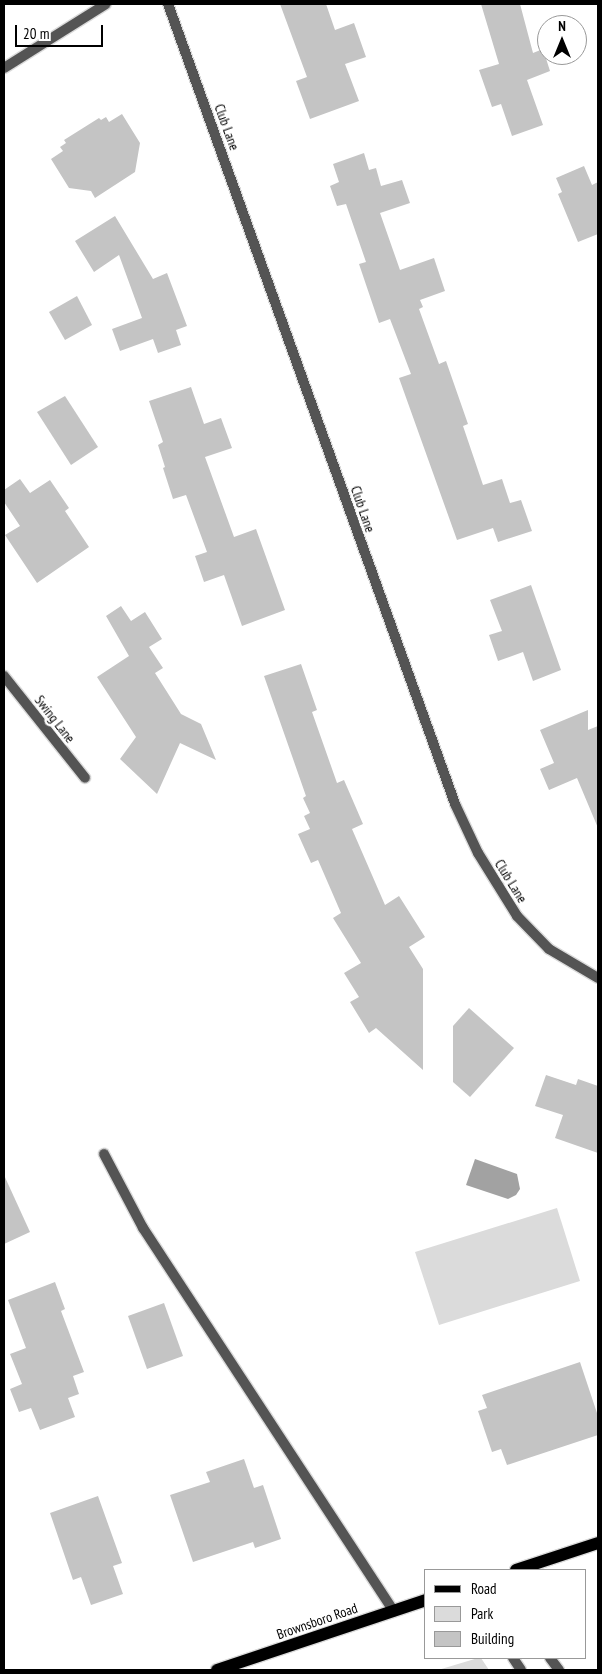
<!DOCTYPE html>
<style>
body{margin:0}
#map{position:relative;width:602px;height:1674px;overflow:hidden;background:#fff;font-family:"PT Sans Narrow",sans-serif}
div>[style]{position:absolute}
.green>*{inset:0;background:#dbdbdb}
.water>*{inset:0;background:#a2a2a2}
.building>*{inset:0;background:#c4c4c4}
.roads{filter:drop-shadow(1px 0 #dbdbdb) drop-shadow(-1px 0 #dbdbdb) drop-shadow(0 1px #dbdbdb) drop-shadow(0 -1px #dbdbdb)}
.service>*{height:10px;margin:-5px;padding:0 5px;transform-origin:5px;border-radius:5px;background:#545454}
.minor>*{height:10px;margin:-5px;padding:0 5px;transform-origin:5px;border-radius:5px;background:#545454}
.primary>*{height:12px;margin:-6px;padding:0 6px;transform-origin:6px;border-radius:6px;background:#000}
span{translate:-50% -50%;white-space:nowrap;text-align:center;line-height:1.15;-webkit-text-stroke:5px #fff;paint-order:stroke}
.street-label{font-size:14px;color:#000}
.frame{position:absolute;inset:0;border:5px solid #000;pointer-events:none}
.legend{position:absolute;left:424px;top:1569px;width:162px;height:90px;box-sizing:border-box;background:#fff;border:1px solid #999;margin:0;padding:6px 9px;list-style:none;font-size:15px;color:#000}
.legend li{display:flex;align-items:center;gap:10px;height:25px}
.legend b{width:25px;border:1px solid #999}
.north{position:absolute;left:537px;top:15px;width:50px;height:50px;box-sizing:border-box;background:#fff;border:1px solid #999;border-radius:50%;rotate:0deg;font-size:14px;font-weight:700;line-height:20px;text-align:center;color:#000}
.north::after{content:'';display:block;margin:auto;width:18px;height:22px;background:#000;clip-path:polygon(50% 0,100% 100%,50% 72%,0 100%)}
.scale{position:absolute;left:15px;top:25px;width:88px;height:22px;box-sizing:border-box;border:2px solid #000;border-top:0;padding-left:6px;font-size:15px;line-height:18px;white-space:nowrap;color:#000;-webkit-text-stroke:4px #fff;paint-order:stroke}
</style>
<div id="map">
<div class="green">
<div style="clip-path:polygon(557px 1208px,580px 1281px,439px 1325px,415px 1252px)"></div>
<div style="clip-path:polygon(478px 1658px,481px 1658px,489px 1670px,438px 1670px)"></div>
</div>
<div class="water">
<div style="clip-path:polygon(475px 1159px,517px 1174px,520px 1189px,516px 1195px,508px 1199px,466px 1185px)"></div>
</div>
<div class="building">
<div style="clip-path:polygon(280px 4px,326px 4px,335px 30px,354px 23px,366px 57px,345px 64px,359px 101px,310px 119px,296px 81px,307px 77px)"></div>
<div style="clip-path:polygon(481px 4px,520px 4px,533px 53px,543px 49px,550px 71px,527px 80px,543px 125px,512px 136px,501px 104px,492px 107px,479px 70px,499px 64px)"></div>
<div style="clip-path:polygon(122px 114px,140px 143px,135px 172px,95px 198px,91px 191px,69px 188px,51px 159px,63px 151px,60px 147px,66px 143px,64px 140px,99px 118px,101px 120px,106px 117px,109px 122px)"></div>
<div style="clip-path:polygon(364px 153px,369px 170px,376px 168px,381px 186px,402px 180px,410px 203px,380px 213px,400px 270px,434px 258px,445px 291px,420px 300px,423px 307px,419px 309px,439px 364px,446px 361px,468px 424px,463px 426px,483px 485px,502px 479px,510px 503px,521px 500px,532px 531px,498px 542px,493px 528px,457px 540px,399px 378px,411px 374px,390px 319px,379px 323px,359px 264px,366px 262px,346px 204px,337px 206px,330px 186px,339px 182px,333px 164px)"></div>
<div style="clip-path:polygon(584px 166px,592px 185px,598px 182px,598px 234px,578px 242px,558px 194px,562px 192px,556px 178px)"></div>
<div style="clip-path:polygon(115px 216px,153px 279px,167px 273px,187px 326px,176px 330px,181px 345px,158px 353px,153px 339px,120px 351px,112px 329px,142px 318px,119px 255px,94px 272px,75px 241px)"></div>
<div style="clip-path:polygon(77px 296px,92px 325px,65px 340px,49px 312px)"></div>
<div style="clip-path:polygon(191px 387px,204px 424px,221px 418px,232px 448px,205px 457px,234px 537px,256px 529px,285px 610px,242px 626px,224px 575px,204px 582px,195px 556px,207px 552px,186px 495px,173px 499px,163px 468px,165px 467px,158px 445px,163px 442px,149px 401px)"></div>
<div style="clip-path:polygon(65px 396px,98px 447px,71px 465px,37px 412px)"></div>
<div style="clip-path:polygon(20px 479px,30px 493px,50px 480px,69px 508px,65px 511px,89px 547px,37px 583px,5px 535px,20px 526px,4px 502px,4px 490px)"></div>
<div style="clip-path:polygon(531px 585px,561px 670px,533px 681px,523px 652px,498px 661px,489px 635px,502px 631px,490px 600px)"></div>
<div style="clip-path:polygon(121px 606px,131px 621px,145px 612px,162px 639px,149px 647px,163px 668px,155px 673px,181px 714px,201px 724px,216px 760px,180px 743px,157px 794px,120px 759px,136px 737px,97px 677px,129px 656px,106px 616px)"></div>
<div style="clip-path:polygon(301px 664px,317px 710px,312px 712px,337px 783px,344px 780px,363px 824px,352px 829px,385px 905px,399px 896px,425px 937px,409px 947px,423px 969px,423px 1070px,376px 1028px,369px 1033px,350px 1002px,359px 997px,344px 973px,361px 963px,333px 918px,341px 913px,318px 860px,311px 863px,298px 834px,310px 829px,304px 816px,310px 813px,303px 798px,306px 796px,264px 676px)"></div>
<div style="clip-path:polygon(588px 710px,588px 730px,598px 726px,598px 828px,577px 778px,549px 790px,540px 769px,554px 763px,540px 730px)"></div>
<div style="clip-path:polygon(469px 1008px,514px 1048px,470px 1097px,453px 1082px,453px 1026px)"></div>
<div style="clip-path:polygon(546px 1075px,576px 1085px,578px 1079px,598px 1086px,598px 1153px,555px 1138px,563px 1115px,535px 1106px)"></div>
<div style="clip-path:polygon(4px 1175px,30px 1232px,4px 1244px)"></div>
<div style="clip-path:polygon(55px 1282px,65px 1309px,61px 1311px,84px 1372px,73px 1376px,79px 1394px,68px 1398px,75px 1417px,40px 1430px,31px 1408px,19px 1412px,10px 1389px,22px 1384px,10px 1354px,26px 1348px,8px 1300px)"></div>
<div style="clip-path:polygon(164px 1303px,183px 1356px,147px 1369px,128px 1316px)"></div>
<div style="clip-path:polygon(580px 1362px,598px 1416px,598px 1435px,507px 1465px,501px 1449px,492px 1452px,478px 1411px,487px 1408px,482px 1395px)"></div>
<div style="clip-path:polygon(244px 1459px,254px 1488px,263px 1485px,281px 1539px,255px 1548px,253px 1542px,193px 1562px,170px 1495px,210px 1482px,206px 1472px)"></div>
<div style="clip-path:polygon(98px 1496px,122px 1563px,113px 1566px,123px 1594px,91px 1605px,81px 1577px,73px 1580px,50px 1513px)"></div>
</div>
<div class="roads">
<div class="service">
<div style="left:104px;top:1154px;width:84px;rotate:62.2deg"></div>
<div style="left:143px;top:1228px;width:458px;rotate:56.8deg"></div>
</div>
<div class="minor">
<div style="left:168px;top:4px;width:850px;rotate:70.26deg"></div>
<div style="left:455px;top:804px;width:54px;rotate:64.9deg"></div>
<div style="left:478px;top:853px;width:74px;rotate:58.2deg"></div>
<div style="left:517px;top:916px;width:46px;rotate:45.9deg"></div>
<div style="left:549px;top:949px;width:57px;rotate:30.6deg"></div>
<div style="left:4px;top:68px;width:120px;rotate:-32.1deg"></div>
<div style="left:4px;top:676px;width:130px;rotate:51.5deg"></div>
<div style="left:513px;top:1658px;width:14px;rotate:56deg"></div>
<div style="left:550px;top:1658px;width:15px;rotate:53deg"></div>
</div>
<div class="primary">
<div style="left:516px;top:1570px;width:86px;rotate:-18.2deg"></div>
<div style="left:217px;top:1670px;width:220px;rotate:-18.5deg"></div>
</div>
</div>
<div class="street-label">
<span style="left:227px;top:127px;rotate:70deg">Club Lane</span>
<span style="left:363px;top:509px;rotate:71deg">Club Lane</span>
<span style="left:55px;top:719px;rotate:52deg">Swing Lane</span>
<span style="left:511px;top:881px;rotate:58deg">Club Lane</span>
<span style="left:317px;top:1621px;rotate:-19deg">Brownsboro Road</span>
</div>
<div class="frame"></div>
<ul class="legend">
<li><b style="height:6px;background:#000"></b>Road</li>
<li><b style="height:14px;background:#dbdbdb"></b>Park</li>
<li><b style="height:14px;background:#c4c4c4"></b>Building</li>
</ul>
<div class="north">N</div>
<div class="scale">20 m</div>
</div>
